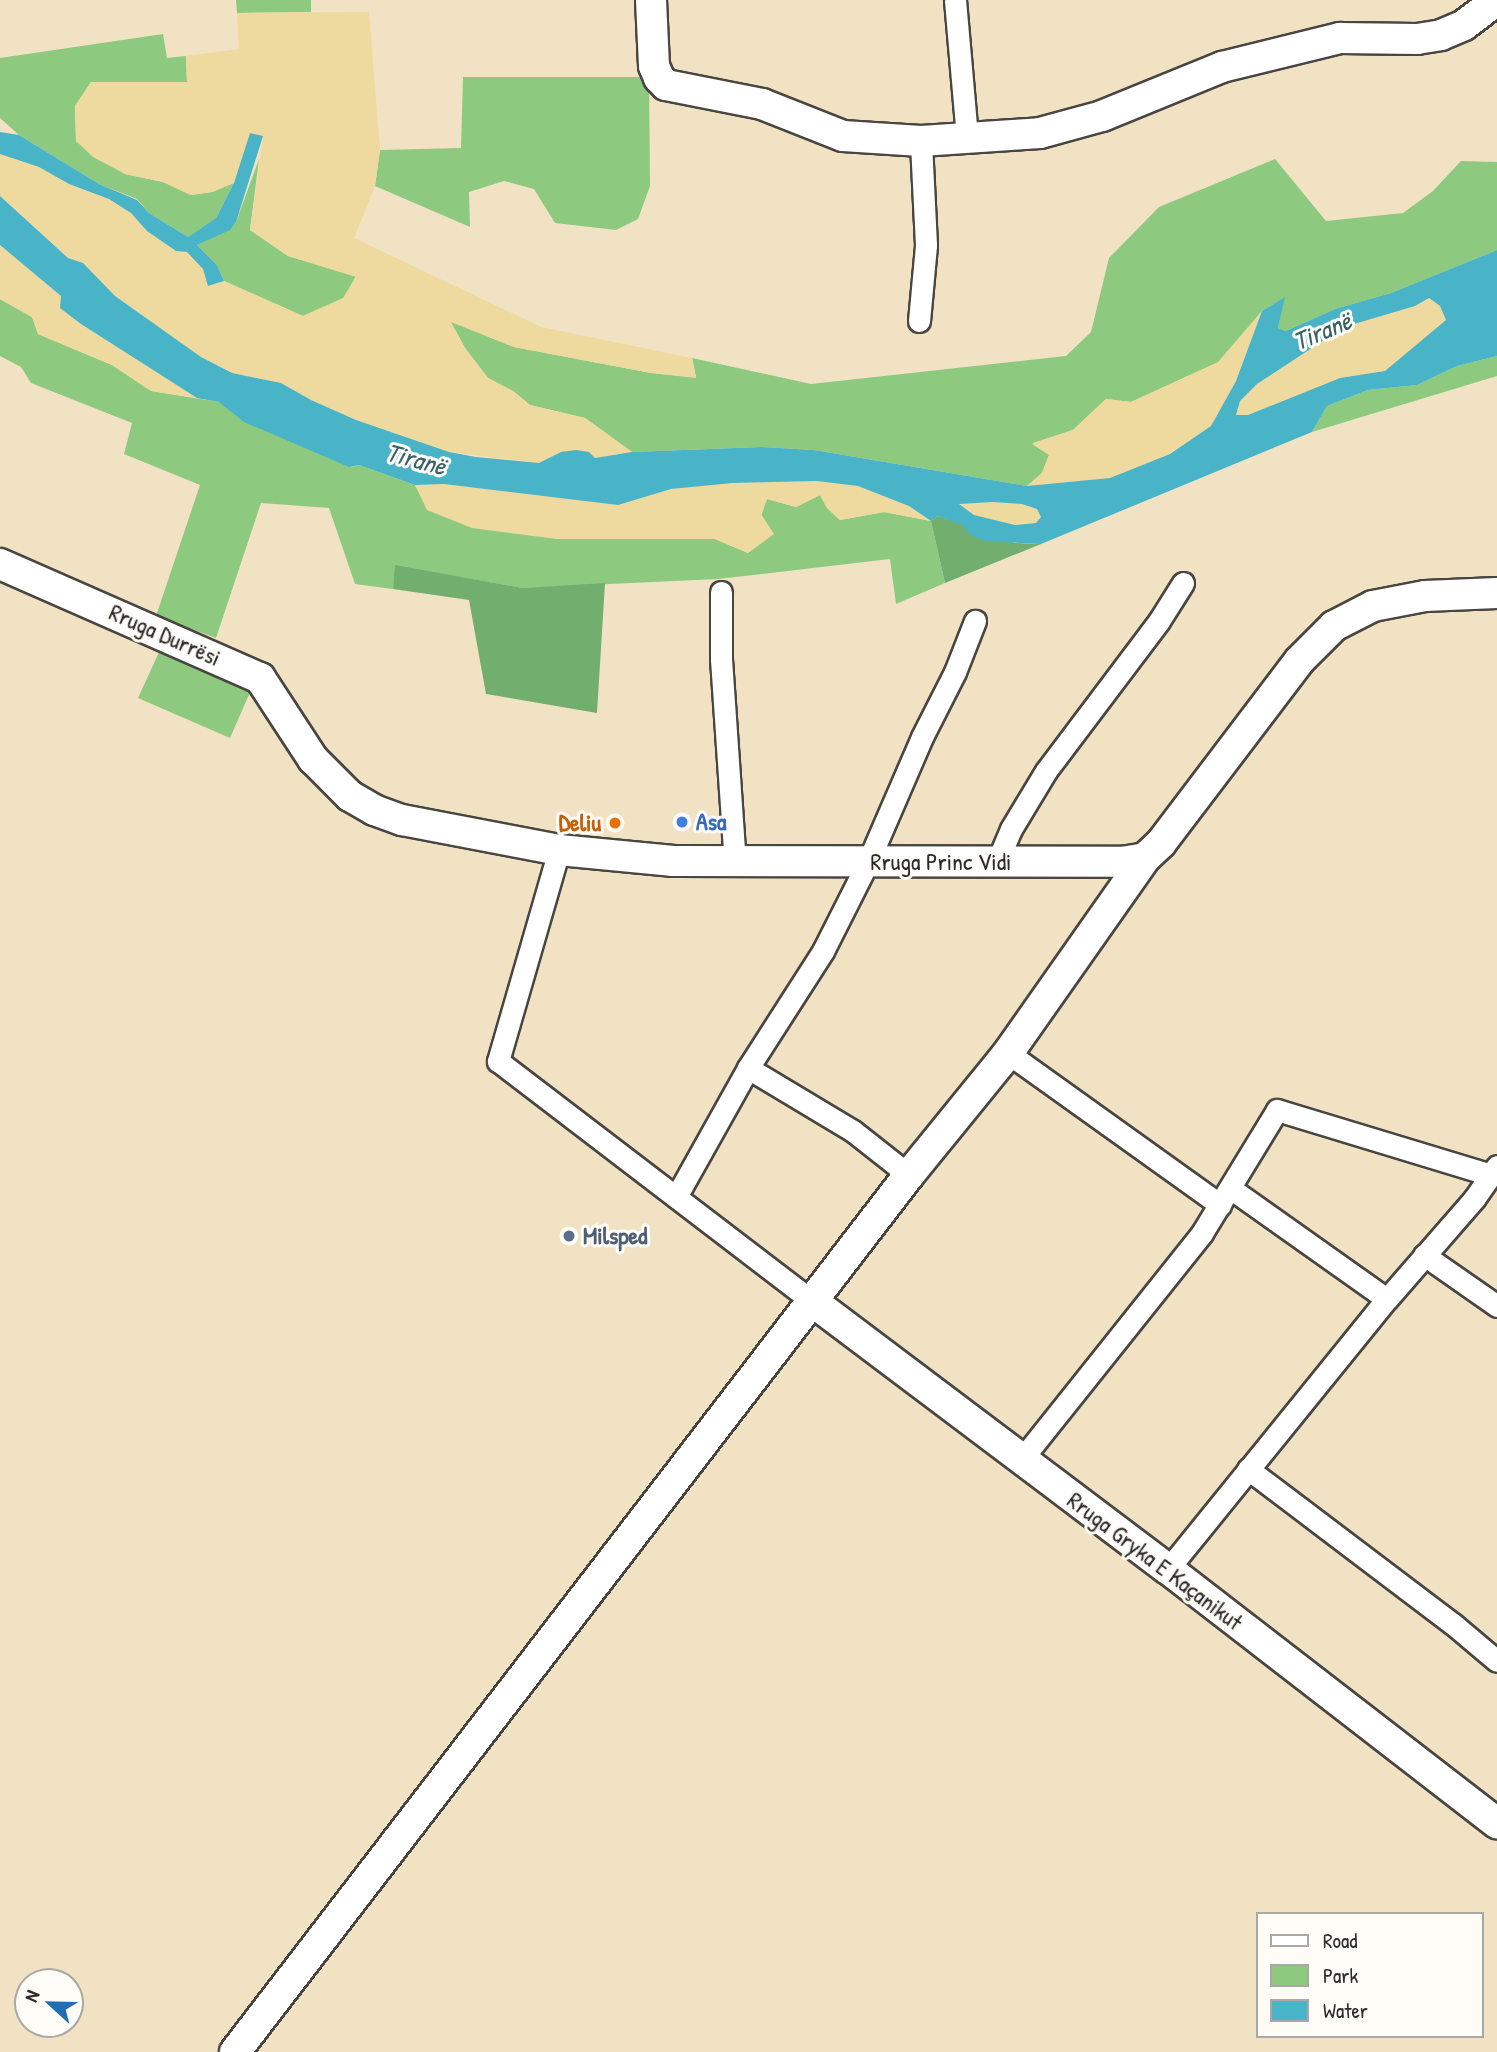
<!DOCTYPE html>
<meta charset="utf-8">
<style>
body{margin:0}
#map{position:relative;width:1497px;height:2052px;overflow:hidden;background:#f1e2c4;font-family:"Patrick Hand",sans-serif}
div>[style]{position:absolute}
.green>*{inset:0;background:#8dca80}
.forest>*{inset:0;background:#72ae6e}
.sand>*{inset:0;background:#eeda9e}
.water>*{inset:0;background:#49b3c7}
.roads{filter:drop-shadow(2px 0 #494642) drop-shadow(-2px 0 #494642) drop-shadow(0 2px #494642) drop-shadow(0 -2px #494642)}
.street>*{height:21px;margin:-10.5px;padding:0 10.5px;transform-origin:10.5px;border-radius:10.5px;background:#fff}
.secondary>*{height:30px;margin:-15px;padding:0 15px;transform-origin:15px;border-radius:15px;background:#fff}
.dots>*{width:19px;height:19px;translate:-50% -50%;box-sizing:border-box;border:4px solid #fdfcf7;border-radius:50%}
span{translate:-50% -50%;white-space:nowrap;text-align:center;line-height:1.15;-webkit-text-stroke:6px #fdfcf7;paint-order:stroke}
.street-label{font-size:24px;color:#2b2b2b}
.shop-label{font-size:24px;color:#366cbe;font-weight:700}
.left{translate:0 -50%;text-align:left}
.food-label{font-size:24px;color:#c56008;font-weight:700}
.right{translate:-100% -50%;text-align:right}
.service-label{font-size:24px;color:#4e5e75;font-weight:700}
.water-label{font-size:26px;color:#376169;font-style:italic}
.legend{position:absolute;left:1256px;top:1912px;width:228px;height:126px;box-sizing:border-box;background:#fdfcf7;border:2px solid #a9a8a5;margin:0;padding:9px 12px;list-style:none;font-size:21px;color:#2b2b2b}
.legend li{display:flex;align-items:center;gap:14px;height:35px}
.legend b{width:35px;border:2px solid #a9a8a5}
.north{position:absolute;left:14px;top:1968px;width:70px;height:70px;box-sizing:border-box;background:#fdfcf7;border:2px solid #a9a8a5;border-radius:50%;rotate:292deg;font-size:19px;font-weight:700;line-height:28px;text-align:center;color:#2b2b2b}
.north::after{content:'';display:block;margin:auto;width:24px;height:32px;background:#1f6fb2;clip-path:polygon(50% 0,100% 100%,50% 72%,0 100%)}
</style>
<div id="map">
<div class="green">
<div style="clip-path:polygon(236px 0,311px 0,311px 12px,237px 13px)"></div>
<div style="clip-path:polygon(163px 34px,167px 58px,186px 56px,187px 82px,91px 82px,75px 106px,76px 141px,125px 174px,163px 182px,191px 195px,212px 192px,234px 183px,216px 218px,188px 237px,149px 213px,137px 199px,99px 184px,19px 135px,0 118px,0 58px)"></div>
<div style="clip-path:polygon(463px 77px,649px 77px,650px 186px,638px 219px,616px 230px,555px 223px,534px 189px,504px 181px,469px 192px,470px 227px,375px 186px,380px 150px,461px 148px)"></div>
<div style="clip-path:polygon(259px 159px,250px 230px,288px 256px,356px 276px,344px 298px,303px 316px,224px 281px,217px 265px,197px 245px,230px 229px,236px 222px)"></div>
<div style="clip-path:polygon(1275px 159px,1326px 221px,1403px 213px,1433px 191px,1461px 161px,1497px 162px,1497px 250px,1391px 293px,1335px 309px,1286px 331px,1278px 328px,1284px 298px,1262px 311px,1219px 362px,1131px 402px,1106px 399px,1073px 430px,1033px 443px,1049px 455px,1042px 473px,1027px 486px,814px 450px,761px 447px,632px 452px,585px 418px,530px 405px,513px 391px,488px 378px,465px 348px,450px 321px,514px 347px,651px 373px,696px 377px,692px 358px,811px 384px,1066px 356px,1091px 332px,1109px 258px,1159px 207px)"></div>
<div style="clip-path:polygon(0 299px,32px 317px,38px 334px,112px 365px,151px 391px,219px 402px,351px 467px,359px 465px,415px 485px,428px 510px,660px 538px,715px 539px,748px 553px,767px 499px,796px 507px,820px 495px,827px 508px,840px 520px,884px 512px,931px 521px,945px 583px,896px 604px,890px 559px,718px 579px,523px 588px,396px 566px,393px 589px,355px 584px,329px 508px,261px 503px,216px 638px,156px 616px,200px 485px,124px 454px,132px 423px,31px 383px,21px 367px,0 356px)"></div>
<div style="clip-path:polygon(1497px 356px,1497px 376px,1312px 432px,1327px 406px,1368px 390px,1417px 385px,1457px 366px)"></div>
<div style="clip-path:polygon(160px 650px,251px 690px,230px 738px,138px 698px)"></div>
</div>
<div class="forest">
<div style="clip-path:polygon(938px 516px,1015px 543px,1041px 544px,945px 583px,931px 521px)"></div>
<div style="clip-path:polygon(395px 565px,523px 588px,605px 583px,597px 713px,486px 694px,469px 600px,393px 589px)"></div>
</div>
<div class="sand">
<div style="clip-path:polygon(369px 12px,380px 150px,375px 186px,354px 238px,541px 327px,692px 358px,696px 378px,651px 373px,514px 347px,451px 322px,465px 348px,488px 378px,513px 391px,530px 405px,585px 418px,632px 452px,595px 458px,561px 452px,539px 463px,449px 452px,356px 420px,311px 400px,281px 383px,232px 373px,201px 357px,115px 296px,83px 263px,68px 258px,0 196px,0 154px,39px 167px,69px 184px,109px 198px,131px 213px,147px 231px,176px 251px,187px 252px,203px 269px,209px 286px,224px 281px,303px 316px,343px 298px,356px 277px,288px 256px,250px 230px,263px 136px,250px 133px,234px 183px,212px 192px,191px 195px,163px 182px,125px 174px,93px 157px,76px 141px,75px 106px,91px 82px,187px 82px,186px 56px,239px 49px,237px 13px)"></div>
<div style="clip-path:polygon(0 245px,61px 296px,81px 324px,197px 398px,151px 391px,112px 365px,38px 334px,32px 317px,0 299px)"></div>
<div style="clip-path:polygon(1429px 298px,1440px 306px,1446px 320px,1385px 371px,1340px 378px,1248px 415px,1236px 416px,1240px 401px,1257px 384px,1344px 327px,1415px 306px)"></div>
<div style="clip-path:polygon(1262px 311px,1236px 381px,1211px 426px,1170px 454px,1110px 478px,1027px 486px,1042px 473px,1049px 455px,1032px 444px,1073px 430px,1106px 399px,1131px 402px,1218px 362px)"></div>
<div style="clip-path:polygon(817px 481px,858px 486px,909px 506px,931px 521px,884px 512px,840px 520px,827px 508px,820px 495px,796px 507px,767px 499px,761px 514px,774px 534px,748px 553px,715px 539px,557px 539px,472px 528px,427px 510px,415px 485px,444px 484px,618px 505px,671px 489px,733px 483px)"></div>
<div style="clip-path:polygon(993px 502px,1022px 504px,1037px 509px,1041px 517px,1036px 523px,1015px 525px,974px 515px,959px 503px)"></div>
</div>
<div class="water">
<div style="clip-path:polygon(0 132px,19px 135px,99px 184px,137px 200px,149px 213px,188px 237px,216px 218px,234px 183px,250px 133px,263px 136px,236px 222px,230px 230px,197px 245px,217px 265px,224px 281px,208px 286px,203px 269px,187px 252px,176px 251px,147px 231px,131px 213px,109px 199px,69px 184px,39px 167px,0 154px)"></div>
<div style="clip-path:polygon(evenodd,0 196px,68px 258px,83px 263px,115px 296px,201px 357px,232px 373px,281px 383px,311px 400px,356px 420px,449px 452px,476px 457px,539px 463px,561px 452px,576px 450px,589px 452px,595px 458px,632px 452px,761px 447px,814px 450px,1027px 486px,1110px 478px,1170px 454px,1211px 426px,1236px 381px,1262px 311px,1285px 297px,1278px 328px,1286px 331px,1335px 309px,1391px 293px,1497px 250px,1497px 356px,1457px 366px,1417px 385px,1368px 390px,1327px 406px,1312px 432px,1041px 544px,984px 541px,969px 534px,964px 526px,938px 516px,931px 521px,909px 506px,858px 486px,817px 481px,733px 483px,671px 489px,618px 505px,444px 484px,415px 485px,359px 465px,349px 467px,244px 422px,219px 402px,197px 398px,81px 324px,60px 308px,61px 296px,0 245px,0 196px,1429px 298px,1440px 306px,1446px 320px,1385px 371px,1340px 378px,1248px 415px,1236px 415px,1240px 401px,1257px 384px,1344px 327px,1415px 306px,1429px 298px,0 196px,993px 502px,1022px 504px,1037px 509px,1041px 517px,1036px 523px,1015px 525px,974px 515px,959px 504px,993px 502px)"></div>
</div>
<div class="roads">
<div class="street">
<div style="left:955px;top:0;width:139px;rotate:85deg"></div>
<div style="left:919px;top:321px;width:76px;rotate:-84.7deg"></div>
<div style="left:926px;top:245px;width:104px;rotate:-92.8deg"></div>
<div style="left:721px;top:592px;width:67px;rotate:90deg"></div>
<div style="left:721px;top:659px;width:203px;rotate:86.1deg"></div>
<div style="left:559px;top:850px;width:220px;rotate:106.1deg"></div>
<div style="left:498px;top:1061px;width:395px;rotate:37.4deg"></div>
<div style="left:997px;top:862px;width:36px;rotate:-67deg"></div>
<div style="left:1011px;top:829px;width:68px;rotate:-58.9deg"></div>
<div style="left:1046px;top:771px;width:188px;rotate:-53deg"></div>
<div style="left:1159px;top:621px;width:45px;rotate:-57.7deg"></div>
<div style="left:1008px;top:1053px;width:261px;rotate:35.6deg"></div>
<div style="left:748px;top:1068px;width:122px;rotate:31deg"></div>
<div style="left:853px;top:1131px;width:71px;rotate:38.2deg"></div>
<div style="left:1230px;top:1188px;width:192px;rotate:35.3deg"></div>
<div style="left:676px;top:1197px;width:148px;rotate:-60.8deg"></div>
<div style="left:748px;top:1068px;width:139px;rotate:-57.3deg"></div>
<div style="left:823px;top:951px;width:100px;rotate:-63.2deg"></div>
<div style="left:868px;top:862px;width:136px;rotate:-66.6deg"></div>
<div style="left:922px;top:737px;width:73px;rotate:-63.1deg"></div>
<div style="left:955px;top:672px;width:55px;rotate:-68.6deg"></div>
<div style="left:1424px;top:1255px;width:89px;rotate:34.9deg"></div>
<div style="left:1021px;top:1460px;width:290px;rotate:-51.4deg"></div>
<div style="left:1202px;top:1233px;width:144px;rotate:-58.6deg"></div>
<div style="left:1277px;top:1110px;width:224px;rotate:16.9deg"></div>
<div style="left:1248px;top:1469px;width:257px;rotate:37.1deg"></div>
<div style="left:1453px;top:1624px;width:57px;rotate:40.1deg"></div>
<div style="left:1168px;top:1569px;width:348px;rotate:-51deg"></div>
<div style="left:1387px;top:1299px;width:133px;rotate:-49deg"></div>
<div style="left:1474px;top:1199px;width:40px;rotate:-55.1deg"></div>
</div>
<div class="secondary">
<div style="left:651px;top:0;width:66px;rotate:87.4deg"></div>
<div style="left:654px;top:66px;width:13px;rotate:67deg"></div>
<div style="left:659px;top:78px;width:10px;rotate:45deg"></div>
<div style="left:666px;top:85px;width:98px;rotate:11.2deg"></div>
<div style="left:762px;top:104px;width:87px;rotate:21.6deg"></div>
<div style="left:843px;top:136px;width:78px;rotate:3.7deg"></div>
<div style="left:921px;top:141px;width:119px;rotate:-3.8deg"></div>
<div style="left:1040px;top:133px;width:64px;rotate:-15.3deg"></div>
<div style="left:1102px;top:116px;width:130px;rotate:-22.2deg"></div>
<div style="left:1222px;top:67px;width:122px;rotate:-13.8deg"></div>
<div style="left:1340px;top:38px;width:77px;rotate:0.7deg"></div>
<div style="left:1417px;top:39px;width:24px;rotate:-9deg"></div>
<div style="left:1441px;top:35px;width:25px;rotate:-23deg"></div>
<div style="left:1464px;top:25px;width:41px;rotate:-37.1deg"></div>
<div style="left:0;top:564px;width:284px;rotate:23.7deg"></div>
<div style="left:260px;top:678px;width:97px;rotate:56.8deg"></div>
<div style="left:313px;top:759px;width:52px;rotate:45deg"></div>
<div style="left:350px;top:796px;width:28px;rotate:30deg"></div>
<div style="left:374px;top:810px;width:30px;rotate:20deg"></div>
<div style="left:402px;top:820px;width:160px;rotate:10.8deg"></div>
<div style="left:559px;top:850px;width:115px;rotate:5.5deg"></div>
<div style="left:673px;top:861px;width:448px;rotate:0.1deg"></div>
<div style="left:1121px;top:862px;width:24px;rotate:-9deg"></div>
<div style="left:1145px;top:858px;width:22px;rotate:-43deg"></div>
<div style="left:1161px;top:843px;width:228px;rotate:-52.8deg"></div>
<div style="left:1299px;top:661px;width:49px;rotate:-45deg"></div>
<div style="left:1334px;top:626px;width:44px;rotate:-27.1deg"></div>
<div style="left:1373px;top:606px;width:53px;rotate:-10.9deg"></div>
<div style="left:1425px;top:596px;width:72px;rotate:-2.4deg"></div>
<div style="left:812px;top:1301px;width:446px;rotate:37deg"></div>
<div style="left:1168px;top:1569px;width:416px;rotate:37.7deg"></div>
<div style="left:235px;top:2052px;width:1106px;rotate:-52.46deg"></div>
<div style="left:909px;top:1175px;width:157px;rotate:-50.9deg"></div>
<div style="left:1008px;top:1053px;width:238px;rotate:-54.9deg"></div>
</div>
</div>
<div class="dots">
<div style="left:682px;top:822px;background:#3f7fe0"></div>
<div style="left:615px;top:823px;background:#e8710a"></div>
<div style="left:569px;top:1236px;background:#5c6f8a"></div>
</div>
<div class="street-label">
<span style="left:165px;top:635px;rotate:24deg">Rruga Durrësi</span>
<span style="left:941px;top:862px">Rruga Princ Vidi</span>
<span style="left:1155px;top:1561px;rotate:37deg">Rruga Gryka E Kaçanikut</span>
</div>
<div class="shop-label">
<span class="left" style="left:696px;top:822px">Asa</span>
</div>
<div class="food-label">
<span class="right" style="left:601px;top:823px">Deliu</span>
</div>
<div class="service-label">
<span class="left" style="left:583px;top:1236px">Milsped</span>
</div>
<div class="water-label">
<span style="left:1322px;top:331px;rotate:-23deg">Tiranë</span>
<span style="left:416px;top:459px;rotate:15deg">Tiranë</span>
</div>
<ul class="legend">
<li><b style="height:9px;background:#fff"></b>Road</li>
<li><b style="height:19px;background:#8dca80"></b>Park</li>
<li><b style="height:19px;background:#49b3c7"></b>Water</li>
</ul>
<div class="north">N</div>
</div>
